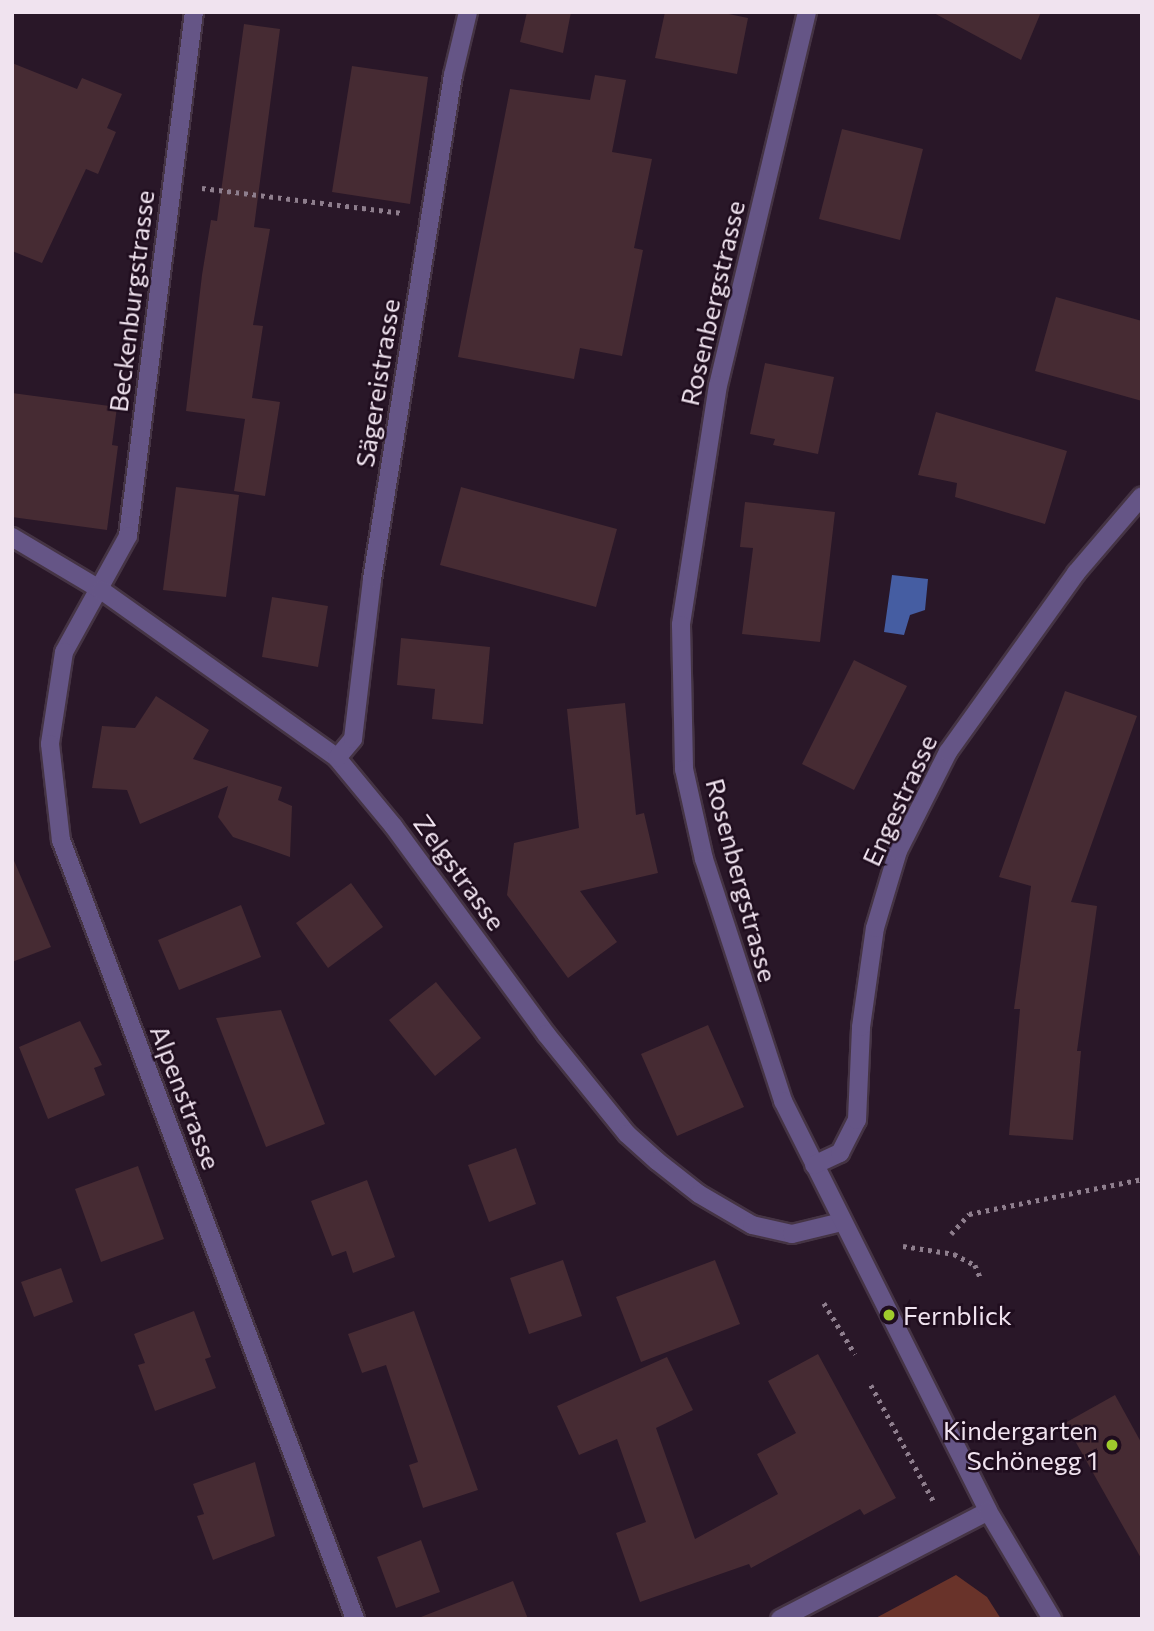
<!DOCTYPE html>
<meta charset="utf-8">
<style>
body{margin:0}
#map{position:relative;width:1154px;height:1631px;overflow:hidden;background:#291728;font-family:Commissioner,sans-serif}
div>[style]{position:absolute}
.green>*{inset:0;background:#69332a}
.water>*{inset:0;background:#455da2}
.building>*{inset:0;background:#462b33}
.path>*{height:4.5px;margin-top:-2.25px;transform-origin:0;background:repeating-linear-gradient(90deg,#8e7e8d 0 3.5px,transparent 0 8.5px)}
.roads{filter:drop-shadow(2px 0 #453444) drop-shadow(-2px 0 #453444) drop-shadow(0 2px #453444) drop-shadow(0 -2px #453444)}
.minor>*{height:18px;margin:-9px;padding:0 9px;transform-origin:9px;border-radius:9px;background:#655586}
.tertiary>*{height:18px;margin:-9px;padding:0 9px;transform-origin:9px;border-radius:9px;background:#655586}
.dots>*{width:19px;height:19px;translate:-50% -50%;box-sizing:border-box;border:4px solid #1f0d1e;border-radius:50%}
span{translate:-50% -50%;white-space:nowrap;text-align:center;line-height:1.15;-webkit-text-stroke:5px #1f0d1e;paint-order:stroke}
.street-label{font-size:26px;color:#f0e3ef}
.poi-label{font-size:26px;color:#f0e3ef}
.left{translate:0 -50%;text-align:left}
.right{translate:-100% -50%;text-align:right}
.frame{position:absolute;inset:0;border:14px solid #f0e3ef;pointer-events:none}
</style>
<div id="map">
<div class="green">
<div style="clip-path:polygon(956px 1575px,987px 1597px,1001px 1619px,874px 1619px)"></div>
</div>
<div class="water">
<div style="clip-path:polygon(892px 575px,928px 579px,925px 610px,910px 615px,904px 635px,884px 632px)"></div>
</div>
<div class="building">
<div style="clip-path:polygon(527px 12px,571px 12px,563px 53px,520px 42px)"></div>
<div style="clip-path:polygon(665px 12px,719px 12px,748px 18px,737px 74px,655px 58px)"></div>
<div style="clip-path:polygon(932px 12px,1041px 12px,1021px 60px)"></div>
<div style="clip-path:polygon(244px 24px,280px 29px,254px 227px,270px 229px,253px 325px,263px 326px,252px 398px,280px 402px,265px 496px,234px 491px,245px 419px,186px 411px,202px 275px,211px 220px,217px 221px)"></div>
<div style="clip-path:polygon(12px 63px,77px 89px,82px 78px,122px 94px,107px 128px,116px 132px,98px 174px,86px 169px,42px 263px,12px 251px)"></div>
<div style="clip-path:polygon(352px 66px,428px 77px,410px 204px,332px 192px)"></div>
<div style="clip-path:polygon(595px 75px,626px 80px,612px 152px,652px 159px,634px 248px,643px 250px,622px 356px,580px 348px,574px 379px,458px 357px,510px 89px,590px 100px)"></div>
<div style="clip-path:polygon(842px 129px,923px 149px,900px 240px,819px 219px)"></div>
<div style="clip-path:polygon(1056px 297px,1142px 321px,1142px 401px,1035px 371px)"></div>
<div style="clip-path:polygon(765px 363px,834px 377px,818px 454px,773px 445px,775px 439px,750px 434px)"></div>
<div style="clip-path:polygon(12px 393px,117px 407px,112px 445px,118px 446px,107px 530px,12px 517px)"></div>
<div style="clip-path:polygon(936px 412px,1067px 451px,1045px 524px,955px 497px,957px 483px,918px 475px)"></div>
<div style="clip-path:polygon(176px 487px,239px 495px,226px 597px,163px 590px)"></div>
<div style="clip-path:polygon(461px 487px,617px 529px,596px 607px,440px 565px)"></div>
<div style="clip-path:polygon(745px 502px,835px 512px,820px 642px,742px 634px,753px 548px,740px 547px)"></div>
<div style="clip-path:polygon(272px 597px,328px 606px,318px 667px,262px 657px)"></div>
<div style="clip-path:polygon(401px 638px,490px 647px,483px 724px,432px 719px,435px 689px,397px 685px)"></div>
<div style="clip-path:polygon(854px 660px,907px 686px,854px 790px,802px 764px)"></div>
<div style="clip-path:polygon(1065px 691px,1137px 716px,1071px 902px,1097px 906px,1077px 1051px,1081px 1051px,1073px 1140px,1009px 1135px,1020px 1009px,1014px 1009px,1031px 886px,999px 877px)"></div>
<div style="clip-path:polygon(156px 696px,209px 730px,193px 759px,282px 787px,278px 800px,292px 806px,290px 857px,233px 837px,218px 817px,228px 786px,140px 824px,127px 790px,92px 788px,102px 726px,135px 728px)"></div>
<div style="clip-path:polygon(625px 703px,636px 815px,644px 813px,658px 873px,580px 891px,617px 942px,568px 978px,507px 895px,514px 843px,579px 828px,567px 709px)"></div>
<div style="clip-path:polygon(12px 856px,51px 947px,12px 962px)"></div>
<div style="clip-path:polygon(351px 883px,383px 927px,328px 968px,296px 923px)"></div>
<div style="clip-path:polygon(241px 905px,261px 957px,179px 990px,158px 940px)"></div>
<div style="clip-path:polygon(436px 982px,481px 1038px,435px 1076px,389px 1020px)"></div>
<div style="clip-path:polygon(281px 1010px,325px 1124px,266px 1147px,216px 1018px)"></div>
<div style="clip-path:polygon(80px 1021px,102px 1065px,94px 1068px,105px 1095px,48px 1119px,19px 1047px)"></div>
<div style="clip-path:polygon(708px 1025px,744px 1107px,677px 1136px,641px 1054px)"></div>
<div style="clip-path:polygon(516px 1148px,536px 1204px,489px 1222px,468px 1165px)"></div>
<div style="clip-path:polygon(138px 1166px,164px 1239px,101px 1262px,75px 1189px)"></div>
<div style="clip-path:polygon(367px 1180px,395px 1257px,353px 1273px,346px 1251px,332px 1256px,311px 1201px)"></div>
<div style="clip-path:polygon(563px 1260px,582px 1316px,529px 1334px,510px 1278px)"></div>
<div style="clip-path:polygon(715px 1260px,740px 1324px,641px 1362px,616px 1297px)"></div>
<div style="clip-path:polygon(61px 1268px,73px 1302px,34px 1317px,21px 1282px)"></div>
<div style="clip-path:polygon(194px 1311px,211px 1357px,205px 1359px,216px 1388px,155px 1411px,138px 1365px,145px 1363px,134px 1334px)"></div>
<div style="clip-path:polygon(414px 1311px,478px 1490px,423px 1508px,409px 1465px,418px 1462px,386px 1365px,362px 1373px,348px 1334px)"></div>
<div style="clip-path:polygon(818px 1354px,896px 1498px,864px 1515px,860px 1509px,751px 1568px,749px 1564px,640px 1602px,616px 1533px,646px 1522px,617px 1439px,579px 1455px,557px 1406px,667px 1357px,693px 1410px,656px 1428px,695px 1539px,778px 1494px,757px 1454px,796px 1433px,768px 1381px)"></div>
<div style="clip-path:polygon(1115px 1395px,1142px 1444px,1142px 1560px,1065px 1423px)"></div>
<div style="clip-path:polygon(255px 1462px,275px 1536px,213px 1560px,197px 1516px,204px 1514px,193px 1484px)"></div>
<div style="clip-path:polygon(421px 1540px,440px 1592px,396px 1608px,377px 1557px)"></div>
<div style="clip-path:polygon(513px 1581px,528px 1619px,422px 1619px,421px 1617px)"></div>
</div>
<div class="path">
<div style="left:202px;top:188px;width:202px;rotate:7.1deg"></div>
<div style="left:951px;top:1234px;width:27px;rotate:-48deg"></div>
<div style="left:969px;top:1214px;width:177px;rotate:-11.4deg"></div>
<div style="left:903px;top:1246px;width:52px;rotate:8.9deg"></div>
<div style="left:954px;top:1254px;width:24px;rotate:28deg"></div>
<div style="left:975px;top:1265px;width:13px;rotate:67deg"></div>
<div style="left:824px;top:1303px;width:60px;rotate:58.7deg"></div>
<div style="left:871px;top:1385px;width:135px;rotate:61.7deg"></div>
</div>
<div class="roads">
<div class="minor">
<div style="left:194px;top:12px;width:528px;rotate:97.18deg"></div>
<div style="left:128px;top:536px;width:132px;rotate:118.9deg"></div>
<div style="left:64px;top:652px;width:93px;rotate:98.7deg"></div>
<div style="left:50px;top:744px;width:97px;rotate:83.5deg"></div>
<div style="left:61px;top:840px;width:833px;rotate:69.32deg"></div>
<div style="left:12px;top:537px;width:104px;rotate:30.8deg"></div>
<div style="left:101px;top:590px;width:290px;rotate:35.4deg"></div>
<div style="left:337px;top:758px;width:89px;rotate:50.4deg"></div>
<div style="left:394px;top:827px;width:257px;rotate:53.7deg"></div>
<div style="left:546px;top:1034px;width:129px;rotate:51deg"></div>
<div style="left:627px;top:1134px;width:40px;rotate:42deg"></div>
<div style="left:657px;top:1161px;width:53px;rotate:38.2deg"></div>
<div style="left:699px;top:1194px;width:61px;rotate:30.3deg"></div>
<div style="left:752px;top:1225px;width:41px;rotate:12.7deg"></div>
<div style="left:792px;top:1234px;width:51px;rotate:-13.5deg"></div>
<div style="left:337px;top:758px;width:25px;rotate:-50deg"></div>
<div style="left:353px;top:739px;width:161px;rotate:-83.2deg"></div>
<div style="left:372px;top:579px;width:510px;rotate:-80.87deg"></div>
<div style="left:453px;top:75px;width:65px;rotate:-76.6deg"></div>
<div style="left:780px;top:1619px;width:234px;rotate:-27.4deg"></div>
</div>
<div class="tertiary">
<div style="left:807px;top:12px;width:383px;rotate:103.4deg"></div>
<div style="left:718px;top:385px;width:243px;rotate:98.8deg"></div>
<div style="left:681px;top:625px;width:144px;rotate:88.8deg"></div>
<div style="left:684px;top:769px;width:92px;rotate:77.5deg"></div>
<div style="left:704px;top:859px;width:255px;rotate:71.9deg"></div>
<div style="left:783px;top:1101px;width:458px;rotate:63.4deg"></div>
<div style="left:988px;top:1511px;width:126px;rotate:59.3deg"></div>
<div style="left:814px;top:1165px;width:29px;rotate:-25deg"></div>
<div style="left:840px;top:1153px;width:37px;rotate:-63deg"></div>
<div style="left:857px;top:1120px;width:93px;rotate:-87.5deg"></div>
<div style="left:861px;top:1027px;width:100px;rotate:-82deg"></div>
<div style="left:875px;top:928px;width:80px;rotate:-73.4deg"></div>
<div style="left:898px;top:851px;width:111px;rotate:-63.2deg"></div>
<div style="left:948px;top:752px;width:220px;rotate:-54.4deg"></div>
<div style="left:1076px;top:573px;width:101px;rotate:-49.4deg"></div>
</div>
</div>
<div class="dots">
<div style="left:889px;top:1315px;background:#9fca2c"></div>
<div style="left:1112px;top:1445px;background:#9fca2c"></div>
</div>
<div class="street-label">
<span style="left:131px;top:301px;rotate:-83deg">Beckenburgstrasse</span>
<span style="left:712px;top:303px;rotate:-77deg">Rosenbergstrasse</span>
<span style="left:377px;top:383px;rotate:-81deg">Sägereistrasse</span>
<span style="left:899px;top:800px;rotate:-65deg">Engestrasse</span>
<span style="left:460px;top:872px;rotate:54deg">Zelgstrasse</span>
<span style="left:742px;top:880px;rotate:75deg">Rosenbergstrasse</span>
<span style="left:186px;top:1097px;rotate:69deg">Alpenstrasse</span>
</div>
<div class="poi-label">
<span class="left" style="left:903px;top:1315px">Fernblick</span>
<span class="right" style="left:1098px;top:1445px">Kindergarten<br>Schönegg 1</span>
</div>
<div class="frame"></div>
</div>
